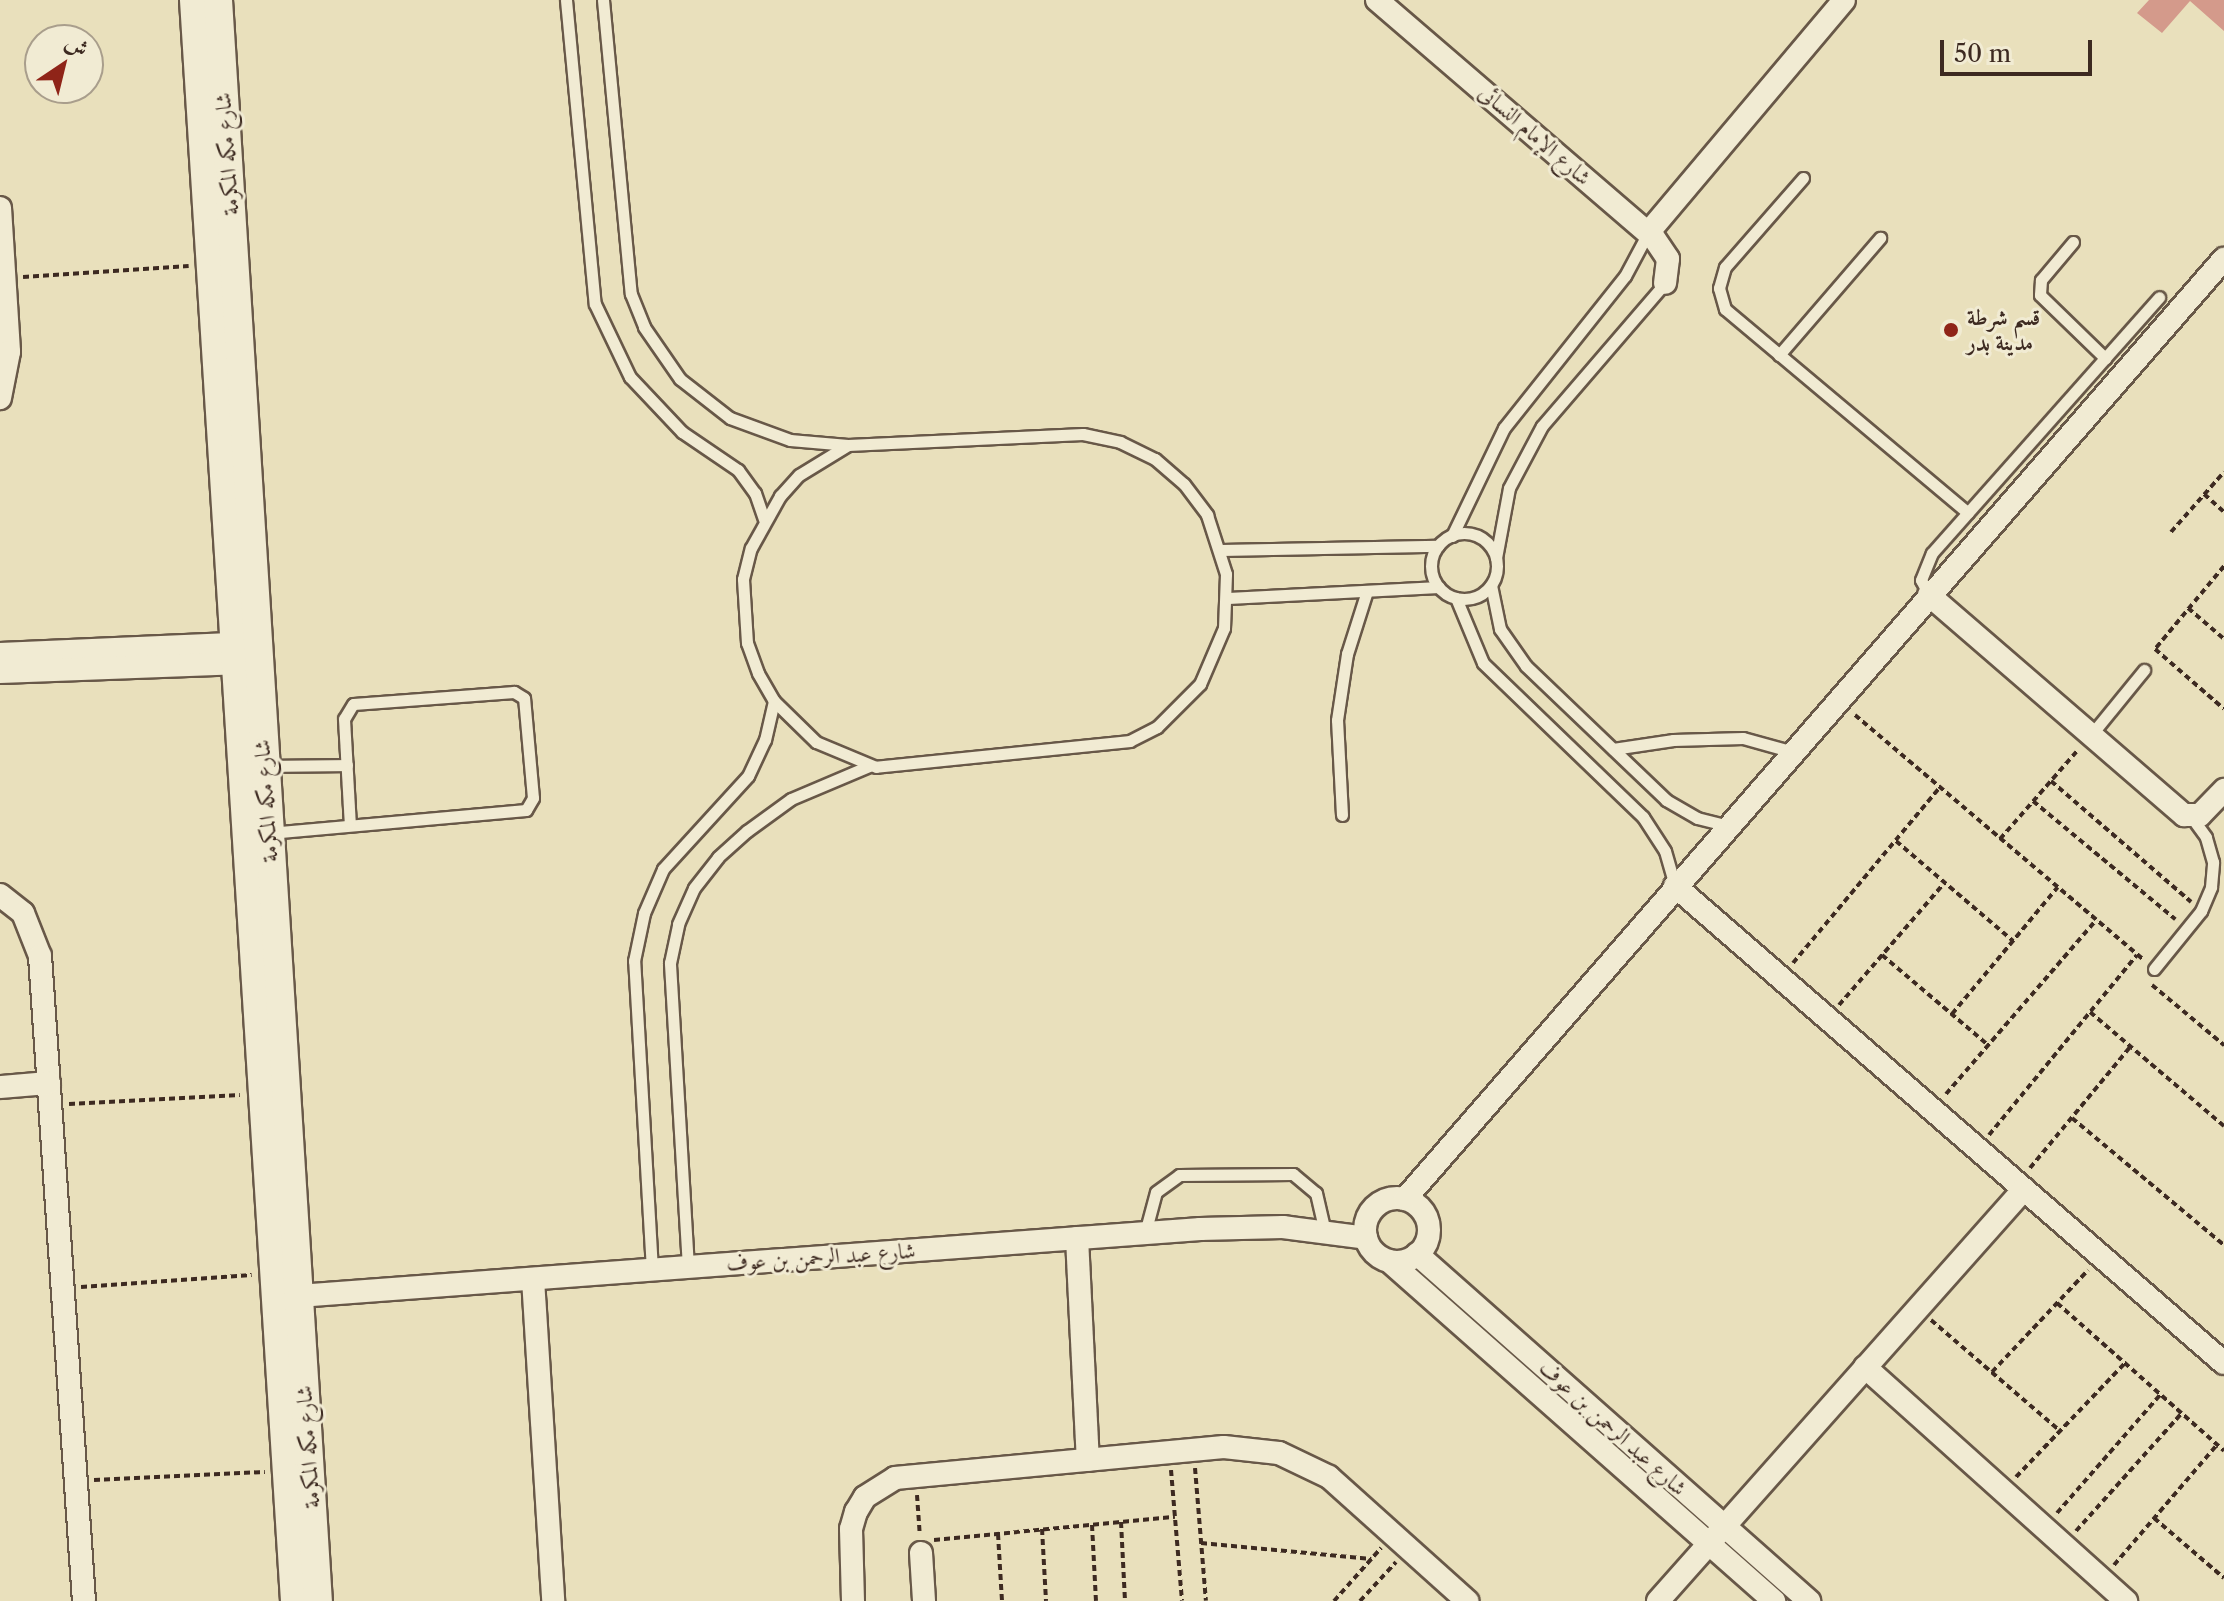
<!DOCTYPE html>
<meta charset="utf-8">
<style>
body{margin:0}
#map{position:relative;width:2224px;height:1601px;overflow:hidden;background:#e9e0bc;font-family:"Libre Caslon Text",Amiri,serif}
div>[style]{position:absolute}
.building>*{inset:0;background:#d49a8b}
.path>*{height:4px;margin-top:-2px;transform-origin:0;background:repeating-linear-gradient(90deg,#3d2a21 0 6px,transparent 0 10px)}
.roads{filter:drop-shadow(2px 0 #685848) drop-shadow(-2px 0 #685848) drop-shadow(0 2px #685848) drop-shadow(0 -2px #685848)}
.service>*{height:11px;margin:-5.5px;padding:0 5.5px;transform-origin:5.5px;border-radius:5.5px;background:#f1ebd3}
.service>.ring{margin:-5.5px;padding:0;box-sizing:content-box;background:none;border:11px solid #f1ebd3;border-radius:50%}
.minor>*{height:22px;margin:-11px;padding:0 11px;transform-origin:11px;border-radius:11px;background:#f1ebd3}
.minor>.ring{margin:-11px;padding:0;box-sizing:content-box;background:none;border:22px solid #f1ebd3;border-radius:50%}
.tertiary>*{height:28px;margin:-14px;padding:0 14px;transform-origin:14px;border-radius:14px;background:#f1ebd3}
.dots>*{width:22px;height:22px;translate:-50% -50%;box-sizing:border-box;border:4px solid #f1ebd3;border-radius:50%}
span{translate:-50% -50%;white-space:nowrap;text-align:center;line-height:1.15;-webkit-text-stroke:6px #f1ebd3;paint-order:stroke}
.street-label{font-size:22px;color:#3d2a21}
.poi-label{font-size:22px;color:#3d2a21;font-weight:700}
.left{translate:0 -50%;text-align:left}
.north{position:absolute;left:24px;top:24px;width:80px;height:80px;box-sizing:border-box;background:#f1ebd3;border:2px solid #a99e8c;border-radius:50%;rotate:35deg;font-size:22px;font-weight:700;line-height:32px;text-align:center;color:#3d2a21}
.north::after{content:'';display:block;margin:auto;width:28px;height:36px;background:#8f2418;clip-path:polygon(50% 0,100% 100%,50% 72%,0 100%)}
.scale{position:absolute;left:1940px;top:40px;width:152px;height:36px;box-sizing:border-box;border:4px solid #3d2a21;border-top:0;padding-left:10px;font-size:24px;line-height:28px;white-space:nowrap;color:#3d2a21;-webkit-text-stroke:6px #f1ebd3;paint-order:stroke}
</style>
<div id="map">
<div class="building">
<div style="clip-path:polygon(2149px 0,2224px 0,2224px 31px,2190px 1px,2162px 33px,2137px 13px)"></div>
</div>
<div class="path">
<div style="left:23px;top:277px;width:166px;rotate:-3.8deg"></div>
<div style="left:2204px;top:494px;width:27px;rotate:42deg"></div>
<div style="left:2171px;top:532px;width:80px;rotate:-48.5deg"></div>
<div style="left:2224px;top:566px;width:108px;rotate:129.7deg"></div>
<div style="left:2155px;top:649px;width:91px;rotate:41deg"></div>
<div style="left:2188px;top:608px;width:48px;rotate:40.7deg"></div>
<div style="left:1855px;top:715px;width:379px;rotate:40.3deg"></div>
<div style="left:2051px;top:781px;width:185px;rotate:40.8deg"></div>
<div style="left:2033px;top:801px;width:185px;rotate:39.7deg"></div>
<div style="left:2000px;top:839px;width:118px;rotate:-48.8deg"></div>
<div style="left:1896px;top:841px;width:154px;rotate:40.5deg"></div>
<div style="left:1882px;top:955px;width:139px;rotate:40.3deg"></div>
<div style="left:1793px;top:963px;width:229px;rotate:-50.1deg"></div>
<div style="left:2152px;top:985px;width:94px;rotate:39.8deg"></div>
<div style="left:1839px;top:1005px;width:162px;rotate:-49.2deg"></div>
<div style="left:2090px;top:1012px;width:176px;rotate:40.4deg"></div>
<div style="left:1952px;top:1014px;width:165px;rotate:-50.2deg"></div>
<div style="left:1946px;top:1094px;width:230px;rotate:-49.2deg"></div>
<div style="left:69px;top:1104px;width:171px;rotate:-3deg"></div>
<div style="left:2072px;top:1118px;width:198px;rotate:39.9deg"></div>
<div style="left:1989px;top:1135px;width:233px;rotate:-50.6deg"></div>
<div style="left:2030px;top:1168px;width:157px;rotate:-50.4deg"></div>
<div style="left:81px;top:1287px;width:171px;rotate:-4deg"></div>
<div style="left:2057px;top:1303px;width:223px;rotate:41.5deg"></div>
<div style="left:1931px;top:1320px;width:170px;rotate:40.7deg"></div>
<div style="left:1992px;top:1372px;width:140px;rotate:-46.7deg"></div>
<div style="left:1195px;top:1468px;width:133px;rotate:85.3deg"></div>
<div style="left:1171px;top:1470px;width:131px;rotate:85.2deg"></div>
<div style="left:2016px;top:1477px;width:158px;rotate:-46.3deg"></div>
<div style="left:94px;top:1480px;width:171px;rotate:-2.7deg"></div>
<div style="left:917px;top:1495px;width:39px;rotate:86deg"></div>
<div style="left:2057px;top:1513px;width:157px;rotate:-48.9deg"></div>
<div style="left:2154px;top:1518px;width:92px;rotate:40.6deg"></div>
<div style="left:1121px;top:1522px;width:79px;rotate:87.1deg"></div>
<div style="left:1092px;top:1525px;width:76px;rotate:87deg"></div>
<div style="left:1042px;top:1529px;width:72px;rotate:86.8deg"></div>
<div style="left:2076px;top:1531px;width:159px;rotate:-48.1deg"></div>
<div style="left:998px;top:1534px;width:67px;rotate:86.6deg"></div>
<div style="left:934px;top:1540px;width:242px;rotate:-5.5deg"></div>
<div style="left:1201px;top:1543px;width:171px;rotate:5.4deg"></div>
<div style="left:2114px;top:1565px;width:158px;rotate:-49.4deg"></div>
<div style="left:1334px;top:1601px;width:71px;rotate:-48.4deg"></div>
<div style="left:1360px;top:1601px;width:53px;rotate:-47.3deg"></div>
</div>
<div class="roads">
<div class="service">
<div style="left:566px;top:0;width:305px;rotate:84.6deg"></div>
<div style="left:595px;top:304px;width:81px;rotate:64.4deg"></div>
<div style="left:630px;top:377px;width:76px;rotate:46.6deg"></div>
<div style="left:682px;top:432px;width:68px;rotate:34.2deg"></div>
<div style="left:738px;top:470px;width:29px;rotate:54deg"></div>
<div style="left:755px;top:493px;width:28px;rotate:71deg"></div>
<div style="left:603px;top:0;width:295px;rotate:84.6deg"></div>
<div style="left:631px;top:294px;width:35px;rotate:68deg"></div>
<div style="left:644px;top:327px;width:63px;rotate:55.3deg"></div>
<div style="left:680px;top:379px;width:63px;rotate:38deg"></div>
<div style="left:730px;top:418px;width:64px;rotate:20.1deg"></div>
<div style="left:790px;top:440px;width:58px;rotate:4.9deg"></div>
<div style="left:848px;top:445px;width:235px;rotate:-2.7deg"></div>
<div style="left:1083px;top:434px;width:38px;rotate:12deg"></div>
<div style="left:1120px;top:442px;width:39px;rotate:26deg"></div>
<div style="left:1155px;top:459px;width:38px;rotate:41deg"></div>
<div style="left:1184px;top:484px;width:39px;rotate:53deg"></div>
<div style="left:1207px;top:515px;width:62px;rotate:72.1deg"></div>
<div style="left:1226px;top:574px;width:54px;rotate:92.1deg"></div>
<div style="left:1224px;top:628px;width:61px;rotate:113.2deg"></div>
<div style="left:1200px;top:684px;width:61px;rotate:135deg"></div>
<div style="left:1157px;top:727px;width:30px;rotate:153deg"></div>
<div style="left:1130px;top:741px;width:255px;rotate:174.2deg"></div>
<div style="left:876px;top:767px;width:65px;rotate:-157.4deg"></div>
<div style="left:816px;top:742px;width:59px;rotate:-135.7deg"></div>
<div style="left:774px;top:701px;width:32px;rotate:-120deg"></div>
<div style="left:758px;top:673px;width:32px;rotate:-110deg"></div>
<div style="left:747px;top:643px;width:64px;rotate:-93.6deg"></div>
<div style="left:743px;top:579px;width:32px;rotate:-76deg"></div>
<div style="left:751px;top:548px;width:60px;rotate:-60.9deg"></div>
<div style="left:780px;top:496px;width:28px;rotate:-48deg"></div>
<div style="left:799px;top:475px;width:57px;rotate:-31.5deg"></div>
<div style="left:1803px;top:178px;width:118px;rotate:131.2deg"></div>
<div style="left:1725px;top:267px;width:22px;rotate:106deg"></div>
<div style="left:1719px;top:288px;width:22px;rotate:74deg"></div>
<div style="left:1725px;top:309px;width:317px;rotate:40deg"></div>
<div style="left:2073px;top:242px;width:50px;rotate:130.1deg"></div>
<div style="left:2041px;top:280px;width:15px;rotate:94deg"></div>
<div style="left:2040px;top:295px;width:91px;rotate:44.1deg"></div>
<div style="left:1779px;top:355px;width:155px;rotate:-49.2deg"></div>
<div class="ring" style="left:1431px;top:533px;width:55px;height:55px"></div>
<div style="left:1452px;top:536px;width:120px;rotate:-64.3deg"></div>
<div style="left:1504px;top:428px;width:194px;rotate:-51.5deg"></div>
<div style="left:1625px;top:276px;width:49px;rotate:-61.9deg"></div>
<div style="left:1221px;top:550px;width:217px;rotate:-1.1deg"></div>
<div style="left:1496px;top:558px;width:71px;rotate:-79.5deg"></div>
<div style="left:1509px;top:488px;width:70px;rotate:-62deg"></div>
<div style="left:1542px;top:426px;width:189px;rotate:-49.3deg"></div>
<div style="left:1491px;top:585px;width:45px;rotate:78.4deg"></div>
<div style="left:1500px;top:629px;width:45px;rotate:54.9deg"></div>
<div style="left:1526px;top:666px;width:194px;rotate:43.7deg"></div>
<div style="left:1666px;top:800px;width:36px;rotate:30deg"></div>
<div style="left:1697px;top:818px;width:32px;rotate:14deg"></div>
<div style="left:1929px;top:595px;width:17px;rotate:-118deg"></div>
<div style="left:1921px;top:580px;width:29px;rotate:-68deg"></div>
<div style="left:1932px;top:553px;width:342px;rotate:-48.4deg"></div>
<div style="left:1228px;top:598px;width:211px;rotate:-3deg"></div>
<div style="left:1456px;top:598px;width:70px;rotate:67.4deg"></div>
<div style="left:1483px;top:663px;width:222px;rotate:43.9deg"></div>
<div style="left:1643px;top:817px;width:40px;rotate:57.1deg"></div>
<div style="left:1665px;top:851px;width:36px;rotate:74deg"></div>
<div style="left:2091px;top:735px;width:84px;rotate:-50.8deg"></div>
<div style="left:1613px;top:749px;width:61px;rotate:-8.5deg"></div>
<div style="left:1673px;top:740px;width:70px;rotate:-1.6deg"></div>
<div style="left:1743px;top:738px;width:49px;rotate:15.5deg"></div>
<div style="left:267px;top:766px;width:80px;rotate:-0.7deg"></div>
<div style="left:1342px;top:815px;width:95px;rotate:-93deg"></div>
<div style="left:1337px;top:720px;width:67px;rotate:-81.4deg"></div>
<div style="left:1347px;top:654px;width:66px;rotate:-72.4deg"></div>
<div style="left:269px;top:833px;width:258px;rotate:-5.1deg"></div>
<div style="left:526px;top:810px;width:14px;rotate:-60deg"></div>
<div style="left:533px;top:798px;width:100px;rotate:-95.1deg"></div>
<div style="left:524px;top:698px;width:12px;rotate:-149deg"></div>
<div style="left:514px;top:692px;width:161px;rotate:175.7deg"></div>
<div style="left:353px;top:704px;width:17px;rotate:121deg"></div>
<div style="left:344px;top:719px;width:106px;rotate:86.8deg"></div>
<div style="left:2154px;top:969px;width:75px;rotate:-51deg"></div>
<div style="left:2201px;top:911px;width:26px;rotate:-67deg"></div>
<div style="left:2211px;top:887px;width:25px;rotate:-85deg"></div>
<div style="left:2213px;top:862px;width:26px;rotate:-106deg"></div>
<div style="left:2206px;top:837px;width:26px;rotate:-126deg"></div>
<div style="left:1145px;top:1233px;width:42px;rotate:-75deg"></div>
<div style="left:1156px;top:1192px;width:29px;rotate:-36deg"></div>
<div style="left:1179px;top:1175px;width:114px;rotate:-0.5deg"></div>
<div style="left:1293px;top:1174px;width:30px;rotate:40deg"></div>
<div style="left:1316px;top:1193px;width:39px;rotate:77deg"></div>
<div style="left:688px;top:1267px;width:305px;rotate:-93.4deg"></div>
<div style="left:670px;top:963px;width:40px;rotate:-78deg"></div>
<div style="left:678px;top:924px;width:39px;rotate:-66deg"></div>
<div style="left:694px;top:888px;width:39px;rotate:-52deg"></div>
<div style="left:718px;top:857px;width:39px;rotate:-42deg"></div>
<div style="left:747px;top:831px;width:54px;rotate:-36deg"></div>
<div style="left:791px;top:799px;width:85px;rotate:-22.9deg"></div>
<div style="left:652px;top:1270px;width:310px;rotate:-93.3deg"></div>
<div style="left:634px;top:961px;width:49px;rotate:-78.2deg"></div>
<div style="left:644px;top:913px;width:48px;rotate:-66.6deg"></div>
<div style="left:663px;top:869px;width:126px;rotate:-47.6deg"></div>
<div style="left:748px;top:776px;width:40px;rotate:-65deg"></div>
<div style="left:765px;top:740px;width:40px;rotate:-77deg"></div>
</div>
<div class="minor">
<div style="left:1377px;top:0;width:365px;rotate:40.7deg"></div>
<div style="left:1654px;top:238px;width:25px;rotate:56deg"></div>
<div style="left:1668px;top:259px;width:24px;rotate:97deg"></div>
<div style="left:0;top:208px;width:144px;rotate:86.4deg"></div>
<div style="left:9px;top:352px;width:47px;rotate:101.1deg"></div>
<div style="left:1648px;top:233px;width:304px;rotate:-49.9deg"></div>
<div style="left:1929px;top:595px;width:337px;rotate:40.8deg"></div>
<div style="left:2184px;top:815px;width:16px"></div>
<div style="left:2200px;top:815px;width:35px;rotate:-46deg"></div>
<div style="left:0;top:654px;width:248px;rotate:-2.5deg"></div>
<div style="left:0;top:672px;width:250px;rotate:-2.1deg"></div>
<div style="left:1675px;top:886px;width:727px;rotate:40.99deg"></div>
<div style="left:0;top:895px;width:29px;rotate:38deg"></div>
<div style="left:23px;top:913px;width:46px;rotate:68.4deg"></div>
<div style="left:40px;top:956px;width:646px;rotate:86.1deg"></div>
<div style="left:0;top:1087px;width:49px;rotate:-4.7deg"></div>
<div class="ring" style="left:1365px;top:1198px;width:42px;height:42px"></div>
<div style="left:1405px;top:1199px;width:1247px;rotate:-48.94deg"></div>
<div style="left:1077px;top:1238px;width:222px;rotate:87.2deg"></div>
<div style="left:1417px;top:1254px;width:524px;rotate:41.52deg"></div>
<div style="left:1389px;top:1261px;width:514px;rotate:41.45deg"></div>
<div style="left:533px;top:1279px;width:323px;rotate:86.4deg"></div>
<div style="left:285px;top:1297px;width:918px;rotate:-4.25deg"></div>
<div style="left:1200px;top:1229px;width:83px;rotate:-1.4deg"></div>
<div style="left:1283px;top:1227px;width:84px;rotate:7.5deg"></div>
<div style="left:1865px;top:1367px;width:351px;rotate:41.9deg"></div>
<div style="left:921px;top:1553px;width:48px;rotate:86.4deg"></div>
<div style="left:853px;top:1601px;width:72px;rotate:-91.6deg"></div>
<div style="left:851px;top:1529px;width:18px;rotate:-74deg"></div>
<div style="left:856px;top:1512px;width:17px;rotate:-59deg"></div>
<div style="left:865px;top:1497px;width:36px;rotate:-32deg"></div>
<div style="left:895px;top:1478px;width:330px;rotate:-5.4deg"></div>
<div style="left:1224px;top:1447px;width:55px;rotate:6.2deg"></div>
<div style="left:1279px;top:1453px;width:55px;rotate:25.6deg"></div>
<div style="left:1329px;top:1477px;width:186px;rotate:41.9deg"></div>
<div style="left:1658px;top:1601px;width:551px;rotate:-48.38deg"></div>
</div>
<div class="tertiary">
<div style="left:194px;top:0;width:1604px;rotate:86.39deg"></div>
<div style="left:218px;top:0;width:1604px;rotate:86.43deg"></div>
</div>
</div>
<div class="dots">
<div style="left:1951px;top:330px;background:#8f2418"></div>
</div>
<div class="street-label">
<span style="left:1535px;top:135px;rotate:41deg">شارع الإمام النسائى</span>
<span style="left:227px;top:154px;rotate:-94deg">شارع مكه المكرمة</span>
<span style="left:266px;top:801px;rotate:-94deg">شارع مكه المكرمة</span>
<span style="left:821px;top:1257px;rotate:-4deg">شارع عبد الرحمن بن عوف</span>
<span style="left:1613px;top:1428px;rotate:42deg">شارع عبد الرحمن بن عوف</span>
<span style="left:308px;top:1447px;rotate:-94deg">شارع مكه المكرمة</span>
</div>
<div class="poi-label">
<span class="left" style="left:1967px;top:330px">قسم شرطة<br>مدينة بدر</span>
</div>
<div class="north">ش</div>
<div class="scale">50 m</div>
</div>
